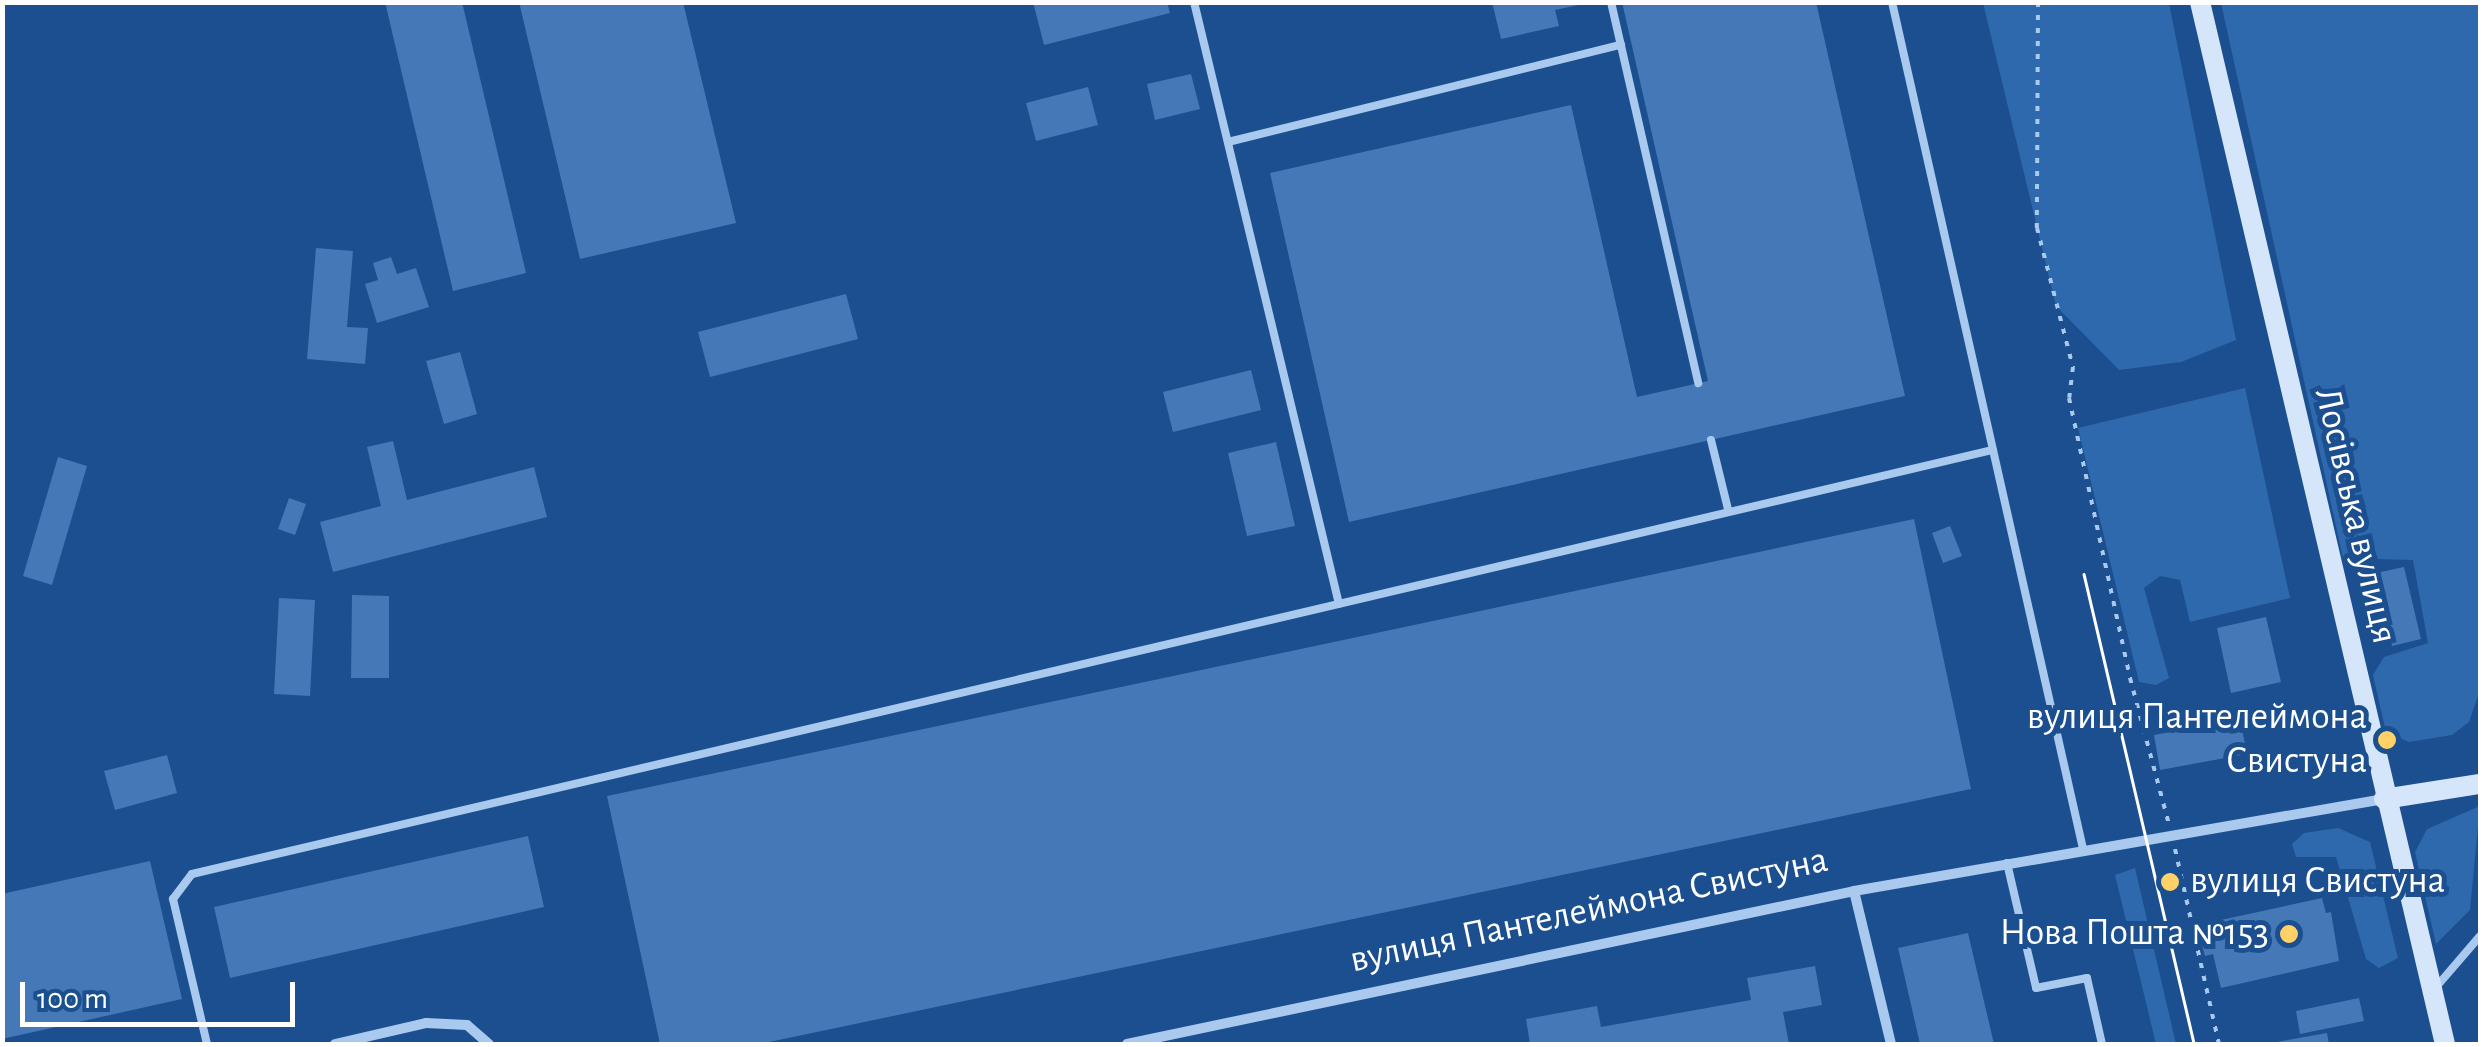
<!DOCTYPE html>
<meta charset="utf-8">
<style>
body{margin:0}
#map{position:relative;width:2483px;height:1047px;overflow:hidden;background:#1b4f8f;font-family:"Alegreya Sans",sans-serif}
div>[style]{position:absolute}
.green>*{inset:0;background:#2e69ad}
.building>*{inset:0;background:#4478b7}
.path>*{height:4px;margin-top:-2px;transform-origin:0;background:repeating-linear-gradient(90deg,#a9c9ee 0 5px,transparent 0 13px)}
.lane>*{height:8px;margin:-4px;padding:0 4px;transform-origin:4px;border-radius:4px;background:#a9c9ee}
.street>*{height:10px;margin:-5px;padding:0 5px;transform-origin:5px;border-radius:5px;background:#a9c9ee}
.secondary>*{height:20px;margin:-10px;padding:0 10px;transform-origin:10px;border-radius:10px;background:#d6e6fa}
.tram>*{height:2.5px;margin:-1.25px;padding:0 1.25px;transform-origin:1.25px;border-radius:1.25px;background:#fff}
.dots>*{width:28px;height:28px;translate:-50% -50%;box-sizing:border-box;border:5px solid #1b4f8f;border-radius:50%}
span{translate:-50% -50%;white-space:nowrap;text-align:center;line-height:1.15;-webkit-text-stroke:10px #1b4f8f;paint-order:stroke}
.street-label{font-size:38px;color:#fff}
.poi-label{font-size:38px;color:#fff}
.right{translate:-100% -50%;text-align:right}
.left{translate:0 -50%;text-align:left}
.frame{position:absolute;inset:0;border:5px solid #fff;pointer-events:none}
.scale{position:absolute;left:20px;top:982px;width:275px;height:45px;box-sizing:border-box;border:5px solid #fff;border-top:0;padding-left:12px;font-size:30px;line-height:35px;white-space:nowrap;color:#fff;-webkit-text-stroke:8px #1b4f8f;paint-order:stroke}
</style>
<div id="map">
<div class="green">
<div style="clip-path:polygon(1983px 3px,2169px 3px,2236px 340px,2181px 362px,2119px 370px,2056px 306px)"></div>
<div style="clip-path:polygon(2221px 3px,2480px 3px,2480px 690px,2469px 722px,2452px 735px,2409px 742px,2386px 732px,2373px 675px,2384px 657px,2428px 643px,2413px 560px,2343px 558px)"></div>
<div style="clip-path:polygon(2245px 388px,2290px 598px,2190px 622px,2180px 580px,2160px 576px,2144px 588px,2169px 678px,2156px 685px,2139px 682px,2078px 428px)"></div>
<div style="clip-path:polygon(2480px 806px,2470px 910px,2436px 944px,2415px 852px,2427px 829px)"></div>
<div style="clip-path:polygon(2338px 828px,2370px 842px,2398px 958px,2379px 968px,2366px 959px,2336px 857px,2296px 857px,2292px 844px,2304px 833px)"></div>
<div style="clip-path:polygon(2135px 868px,2176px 1044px,2156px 1044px,2115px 875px)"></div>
</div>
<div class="building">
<div style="clip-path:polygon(385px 2px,462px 2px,526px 273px,453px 291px)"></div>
<div style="clip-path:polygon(519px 2px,683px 2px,736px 223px,580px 259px)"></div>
<div style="clip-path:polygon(1033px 2px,1167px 2px,1170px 13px,1044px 45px)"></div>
<div style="clip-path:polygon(1492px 2px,1583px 2px,1583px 4px,1555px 10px,1559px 26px,1501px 39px)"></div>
<div style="clip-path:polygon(1622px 2px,1816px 2px,1905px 396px,1349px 522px,1270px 173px,1571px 105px,1637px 397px,1708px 381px)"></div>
<div style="clip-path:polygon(1191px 74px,1200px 109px,1155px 120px,1147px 84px)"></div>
<div style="clip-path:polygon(1088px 87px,1098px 125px,1036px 141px,1026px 103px)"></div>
<div style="clip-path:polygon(316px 248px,353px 251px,347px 327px,368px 328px,365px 364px,307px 359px)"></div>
<div style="clip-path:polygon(391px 257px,397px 274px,416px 268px,429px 307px,377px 323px,365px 284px,378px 280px,373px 263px)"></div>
<div style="clip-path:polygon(846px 294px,858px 339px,710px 377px,698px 332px)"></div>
<div style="clip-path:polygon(460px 352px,477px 414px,444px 424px,426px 361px)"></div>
<div style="clip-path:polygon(1251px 370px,1261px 410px,1173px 432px,1163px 392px)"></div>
<div style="clip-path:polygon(393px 441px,407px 500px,534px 467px,547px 517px,333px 572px,320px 522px,381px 506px,367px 447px)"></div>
<div style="clip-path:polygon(1276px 442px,1295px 526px,1247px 536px,1228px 453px)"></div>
<div style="clip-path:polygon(58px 457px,87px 466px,52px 585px,23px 576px)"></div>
<div style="clip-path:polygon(289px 498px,306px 504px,295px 535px,278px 529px)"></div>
<div style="clip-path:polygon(1914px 519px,1971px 789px,760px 1044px,660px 1044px,607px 796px)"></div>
<div style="clip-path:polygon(1950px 526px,1962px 556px,1943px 563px,1932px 533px)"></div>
<div style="clip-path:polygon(2404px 567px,2421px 639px,2392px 646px,2376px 573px)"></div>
<div style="clip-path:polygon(352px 595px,389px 596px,389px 678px,351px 678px)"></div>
<div style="clip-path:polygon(279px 598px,315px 600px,310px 696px,274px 694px)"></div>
<div style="clip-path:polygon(2266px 617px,2281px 682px,2231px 693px,2217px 628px)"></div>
<div style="clip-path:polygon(2240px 719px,2247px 754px,2160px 770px,2154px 735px)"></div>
<div style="clip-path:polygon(167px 755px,177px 793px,115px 810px,104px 771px)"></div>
<div style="clip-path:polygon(528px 836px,544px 907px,230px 978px,214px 907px)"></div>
<div style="clip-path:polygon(150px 861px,182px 999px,2px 1039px,2px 894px)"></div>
<div style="clip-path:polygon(2322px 898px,2326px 913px,2331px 912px,2339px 961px,2221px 988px,2213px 954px,2205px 956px,2201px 941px,2209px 939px,2207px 923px)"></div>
<div style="clip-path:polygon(1968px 933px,1994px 1044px,1920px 1044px,1898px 948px)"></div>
<div style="clip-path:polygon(1815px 966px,1822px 1005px,1783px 1012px,1789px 1044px,1530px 1044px,1526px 1019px,1597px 1006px,1601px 1027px,1751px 1000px,1747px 978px)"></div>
<div style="clip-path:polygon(2359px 998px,2364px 1021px,2300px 1034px,2296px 1011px)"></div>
<div style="clip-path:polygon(2327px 1033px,2329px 1044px,2271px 1044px,2271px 1043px)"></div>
</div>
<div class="path">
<div style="left:2038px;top:2px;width:226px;rotate:90.3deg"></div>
<div style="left:2037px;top:228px;width:144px;rotate:75.5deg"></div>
<div style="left:2073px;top:367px;width:31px;rotate:97deg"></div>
<div style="left:2069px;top:398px;width:287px;rotate:77.7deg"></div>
<div style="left:2130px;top:678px;width:152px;rotate:75.1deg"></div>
<div style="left:2175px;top:849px;width:200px;rotate:77.3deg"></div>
</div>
<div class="lane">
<div style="left:1194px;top:2px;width:619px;rotate:76.46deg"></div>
<div style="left:1611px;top:2px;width:391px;rotate:77.1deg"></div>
<div style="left:1892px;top:2px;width:868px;rotate:77.29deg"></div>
<div style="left:1228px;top:142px;width:405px;rotate:-13.9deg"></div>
<div style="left:1711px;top:440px;width:71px;rotate:76.2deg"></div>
<div style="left:2007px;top:863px;width:128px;rotate:76.9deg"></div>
<div style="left:2036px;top:988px;width:52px;rotate:-11.1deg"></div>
<div style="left:2087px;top:978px;width:68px;rotate:77.2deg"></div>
<div style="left:2437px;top:986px;width:66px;rotate:-49.3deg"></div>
<div style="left:207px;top:1044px;width:149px;rotate:-103.2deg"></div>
<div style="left:173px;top:899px;width:31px;rotate:-53deg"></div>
<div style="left:192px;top:874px;width:1850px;rotate:-13.25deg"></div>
</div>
<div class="street">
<div style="left:1854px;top:891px;width:157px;rotate:76.4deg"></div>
<div style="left:335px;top:1044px;width:93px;rotate:-13deg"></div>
<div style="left:426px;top:1023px;width:41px;rotate:2.8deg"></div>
<div style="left:467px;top:1025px;width:29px;rotate:41deg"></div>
<div style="left:1127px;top:1044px;width:743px;rotate:-11.88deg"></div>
<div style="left:1854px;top:891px;width:538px;rotate:-9.85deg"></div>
</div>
<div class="secondary">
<div style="left:2200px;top:2px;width:1070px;rotate:76.77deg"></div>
<div style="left:2384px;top:799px;width:97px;rotate:-8.9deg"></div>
</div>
<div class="tram">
<div style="left:2084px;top:574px;width:483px;rotate:76.8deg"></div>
</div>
<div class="dots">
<div style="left:2387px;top:740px;background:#ffd166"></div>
<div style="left:2170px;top:882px;background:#ffd166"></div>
<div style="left:2289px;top:934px;background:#ffd166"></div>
</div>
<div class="street-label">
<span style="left:2355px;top:516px;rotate:77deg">Лосівська вулиця</span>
<span style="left:1589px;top:911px;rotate:-12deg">вулиця Пантелеймона Свистуна</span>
</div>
<div class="poi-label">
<span class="right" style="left:2367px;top:740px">вулиця Пантелеймона<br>Свистуна</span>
<span class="left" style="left:2190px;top:882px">вулиця Свистуна</span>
<span class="right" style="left:2269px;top:934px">Нова Пошта №153</span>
</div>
<div class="frame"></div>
<div class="scale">100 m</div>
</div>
